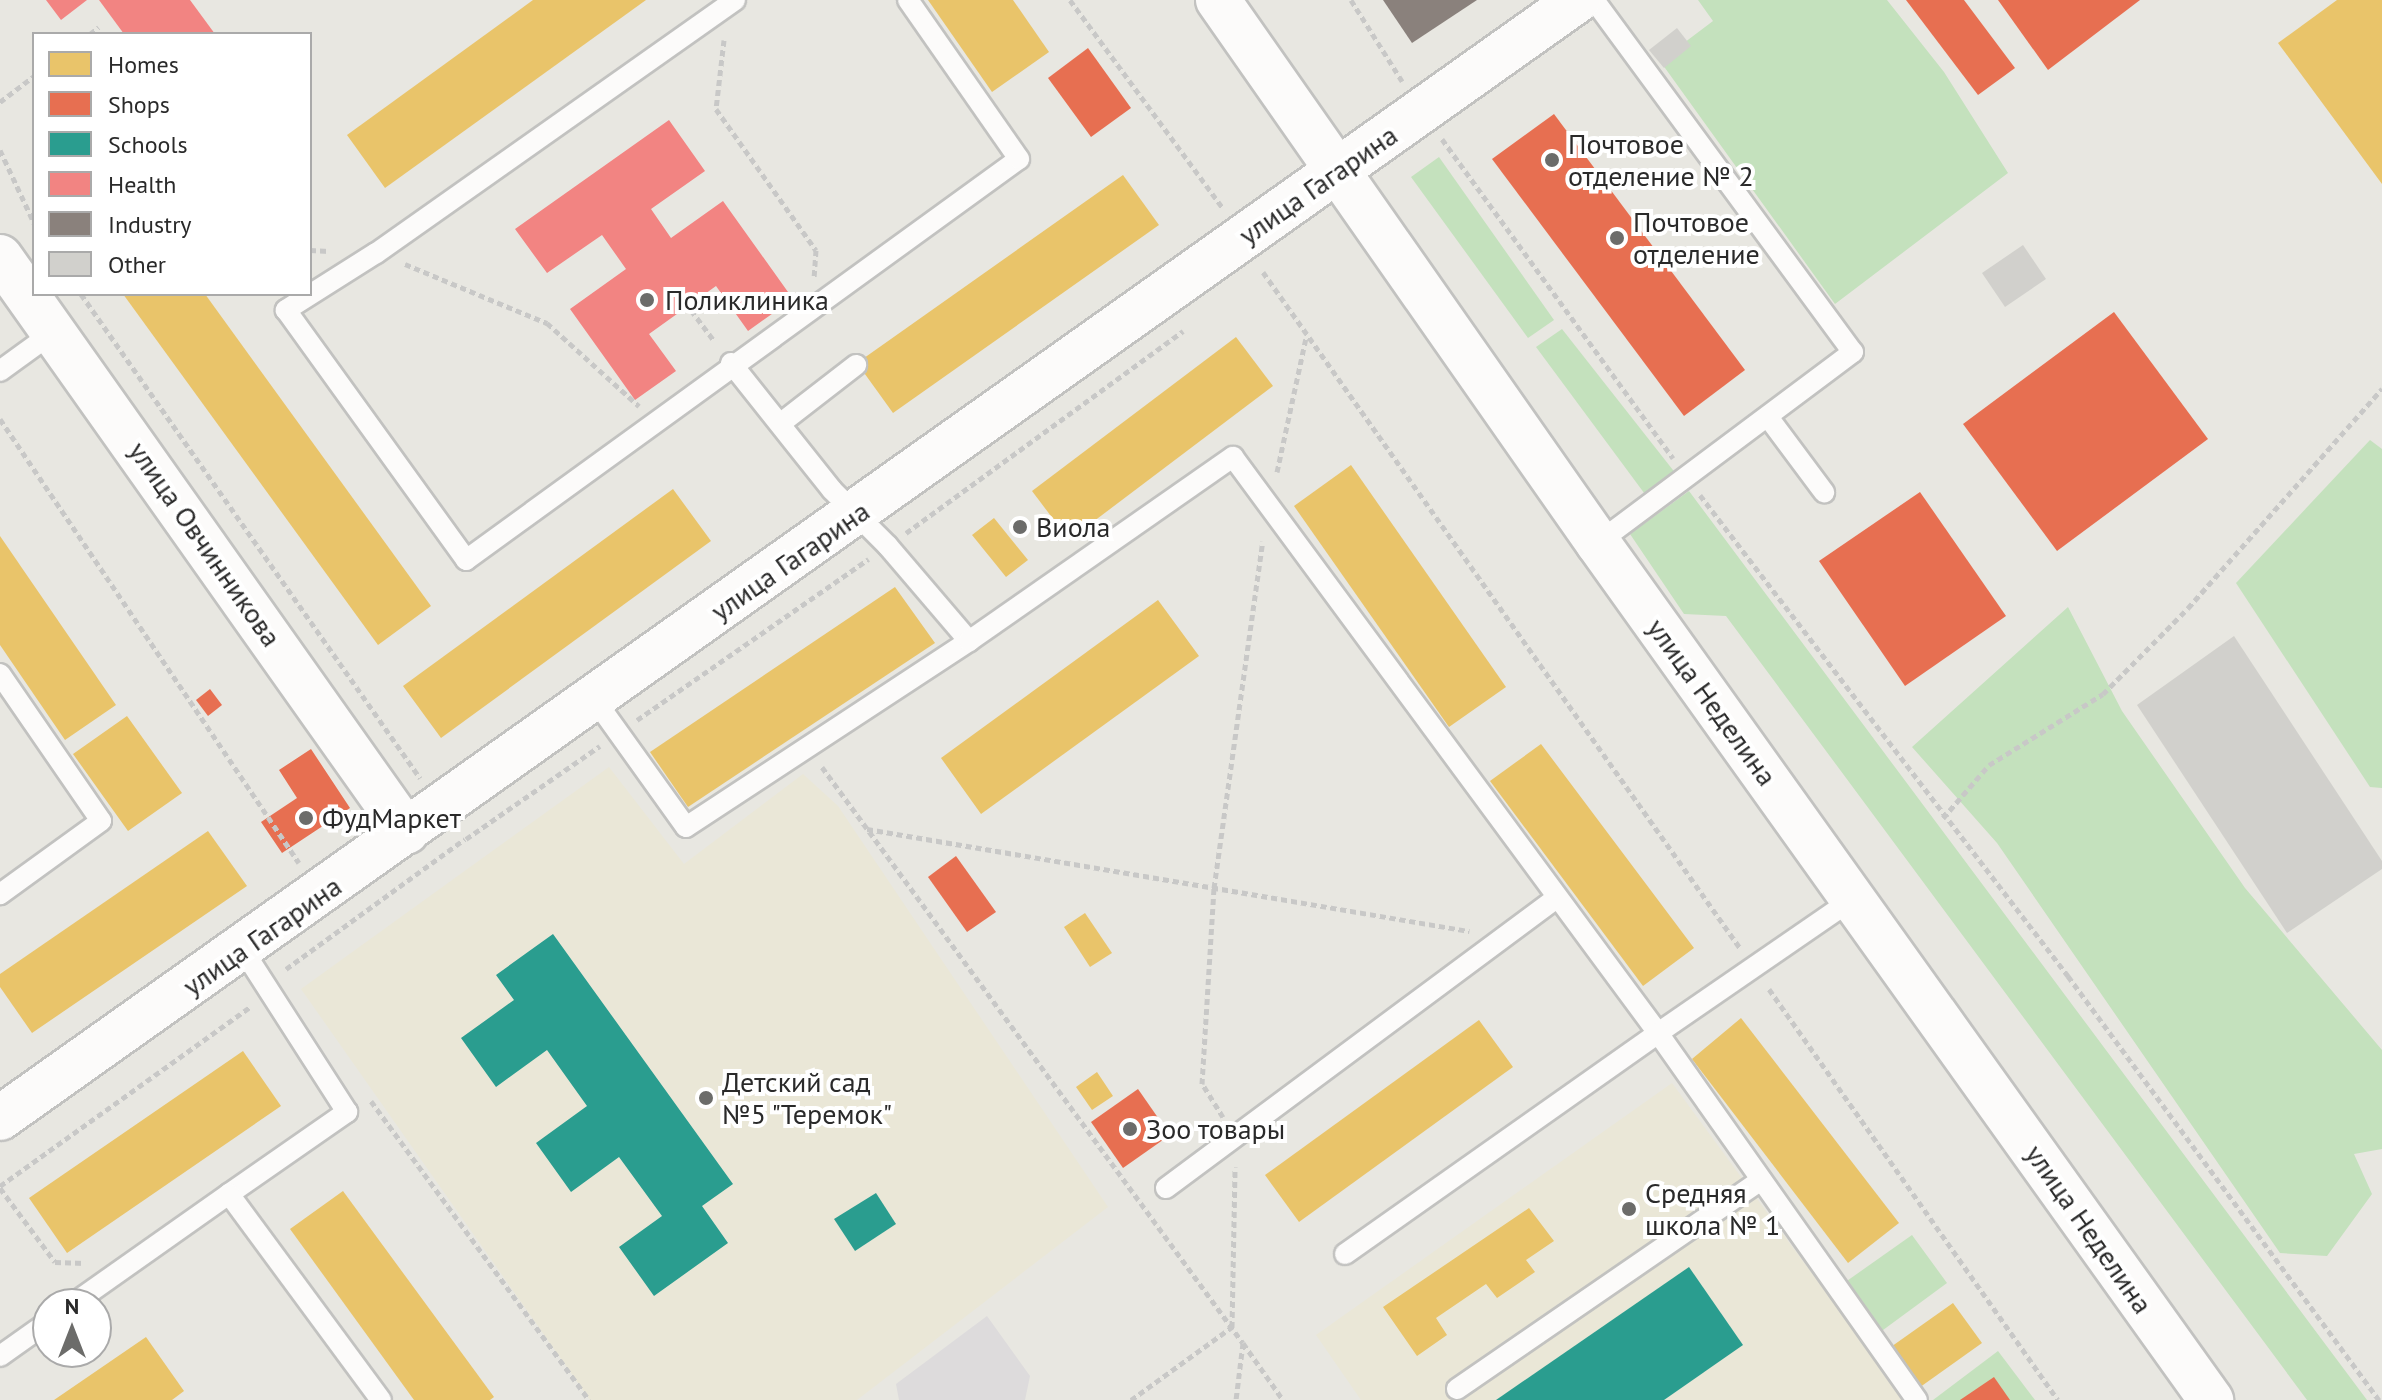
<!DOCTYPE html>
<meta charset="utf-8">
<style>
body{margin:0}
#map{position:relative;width:2382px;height:1400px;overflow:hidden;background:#e8e7e1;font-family:"PT Sans",sans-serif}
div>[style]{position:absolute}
.industrial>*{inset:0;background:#dddbdc}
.education>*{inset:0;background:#eae7d7}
.green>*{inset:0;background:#c4e1bd}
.homes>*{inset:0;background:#e9c46a}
.shops>*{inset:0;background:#e76f51}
.schools>*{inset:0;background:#2a9d8f}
.health>*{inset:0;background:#f28482}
.industry>*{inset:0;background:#8a817c}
.building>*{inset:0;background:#d1d0cc}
.path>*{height:5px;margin-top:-2.5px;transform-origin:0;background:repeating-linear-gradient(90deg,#c8c8c7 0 6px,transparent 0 10px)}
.roads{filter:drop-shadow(2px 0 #c2c2c0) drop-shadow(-2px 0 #c2c2c0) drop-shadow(0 2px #c2c2c0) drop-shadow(0 -2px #c2c2c0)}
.lane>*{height:20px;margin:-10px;padding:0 10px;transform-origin:10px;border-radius:10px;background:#fcfbfa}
.secondary>*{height:44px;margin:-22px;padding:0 22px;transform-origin:22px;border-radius:22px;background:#fcfbfa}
.dots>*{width:22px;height:22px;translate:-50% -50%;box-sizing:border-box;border:4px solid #fff;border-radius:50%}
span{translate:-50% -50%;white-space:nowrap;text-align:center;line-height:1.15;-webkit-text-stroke:8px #fff;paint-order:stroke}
.poi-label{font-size:28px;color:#2a2a2a}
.left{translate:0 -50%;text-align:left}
.street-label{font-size:28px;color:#2a2a2a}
.legend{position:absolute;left:32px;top:32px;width:280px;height:264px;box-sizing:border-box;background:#fff;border:2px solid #aaa;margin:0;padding:10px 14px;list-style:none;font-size:24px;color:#2a2a2a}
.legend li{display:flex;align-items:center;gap:16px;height:40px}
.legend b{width:40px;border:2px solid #aaa}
.north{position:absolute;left:32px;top:1288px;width:80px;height:80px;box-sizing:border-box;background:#fff;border:2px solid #aaa;border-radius:50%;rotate:0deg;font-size:22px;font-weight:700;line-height:32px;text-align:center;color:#2a2a2a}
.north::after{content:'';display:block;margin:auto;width:28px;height:36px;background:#6c6c6a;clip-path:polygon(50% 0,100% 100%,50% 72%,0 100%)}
</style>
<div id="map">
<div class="industrial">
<div style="clip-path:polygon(987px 1316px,1030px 1376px,1025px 1400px,899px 1400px,896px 1384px)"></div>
</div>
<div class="education">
<div style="clip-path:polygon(609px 767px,684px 864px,803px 774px,838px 806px,1108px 1207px,857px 1400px,590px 1400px,301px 989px)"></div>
<div style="clip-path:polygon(1672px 1083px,1905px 1400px,1361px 1400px,1316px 1335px)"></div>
</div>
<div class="green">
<div style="clip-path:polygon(1698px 0,1887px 0,1944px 72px,2008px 173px,1835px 304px,1660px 61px,1713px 21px)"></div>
<div style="clip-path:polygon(1439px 157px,1554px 320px,1528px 338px,1411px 177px)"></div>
<div style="clip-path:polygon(1562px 329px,1680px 479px,1650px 501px,1536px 347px)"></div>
<div style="clip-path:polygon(2370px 440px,2382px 449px,2382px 788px,2370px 787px,2236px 583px)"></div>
<div style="clip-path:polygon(1689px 491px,2367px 1400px,2307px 1400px,1726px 616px,1684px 614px,1630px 534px)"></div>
<div style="clip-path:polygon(2068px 607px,2122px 711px,2245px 888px,2382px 1050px,2382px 1149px,2354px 1154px,2372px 1194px,2327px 1256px,2280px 1253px,1997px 843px,1912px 747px)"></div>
<div style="clip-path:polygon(1912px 1235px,1947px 1283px,1879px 1333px,1844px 1283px)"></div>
<div style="clip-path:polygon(1998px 1351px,2035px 1400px,1933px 1400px)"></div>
</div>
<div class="homes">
<div style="clip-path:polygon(533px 0,646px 0,385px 188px,347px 135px)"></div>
<div style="clip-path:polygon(928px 0,1013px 0,1049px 52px,992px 92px)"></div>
<div style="clip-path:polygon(2337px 0,2382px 0,2382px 184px,2278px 43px)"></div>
<div style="clip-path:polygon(1123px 175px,1159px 225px,893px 413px,857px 363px)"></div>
<div style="clip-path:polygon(123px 294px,205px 294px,431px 606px,378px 645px)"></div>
<div style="clip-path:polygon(1236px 337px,1273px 386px,1069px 540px,1032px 491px)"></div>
<div style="clip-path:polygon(1351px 465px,1506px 687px,1449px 727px,1294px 506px)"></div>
<div style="clip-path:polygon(673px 489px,711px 541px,441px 738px,403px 686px)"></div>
<div style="clip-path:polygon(994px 518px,1028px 560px,1006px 577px,972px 535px)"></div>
<div style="clip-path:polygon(0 536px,116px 705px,65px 740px,0 645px)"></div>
<div style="clip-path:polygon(895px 587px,935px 643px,688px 807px,650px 752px)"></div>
<div style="clip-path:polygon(1158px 600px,1199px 656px,981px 814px,941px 758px)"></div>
<div style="clip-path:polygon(127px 716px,182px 793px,128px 831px,73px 754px)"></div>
<div style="clip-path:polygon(1541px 744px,1694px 948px,1643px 986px,1490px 781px)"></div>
<div style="clip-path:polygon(208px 831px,247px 886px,32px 1033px,0 987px,0 974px)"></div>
<div style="clip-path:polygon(1085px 913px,1112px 953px,1090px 967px,1064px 927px)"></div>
<div style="clip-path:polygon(1741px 1018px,1899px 1223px,1848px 1263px,1692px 1059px)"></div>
<div style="clip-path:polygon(1479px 1020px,1513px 1067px,1299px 1222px,1265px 1175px)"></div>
<div style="clip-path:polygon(243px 1051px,281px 1106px,67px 1253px,29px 1198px)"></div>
<div style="clip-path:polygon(1097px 1072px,1113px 1096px,1092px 1110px,1076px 1087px)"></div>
<div style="clip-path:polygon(343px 1191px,494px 1397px,490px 1400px,414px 1400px,290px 1229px)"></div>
<div style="clip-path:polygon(1529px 1208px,1554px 1241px,1526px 1260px,1535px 1272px,1497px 1298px,1486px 1284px,1436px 1318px,1447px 1335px,1417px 1356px,1383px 1307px)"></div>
<div style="clip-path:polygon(1953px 1303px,1982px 1343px,1916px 1390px,1888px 1349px)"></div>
<div style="clip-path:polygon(146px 1337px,184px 1391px,172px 1400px,54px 1400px)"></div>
</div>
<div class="shops">
<div style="clip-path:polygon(1906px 0,1964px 0,2015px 68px,1978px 95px)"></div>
<div style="clip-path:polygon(1998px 0,2140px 0,2048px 70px)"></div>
<div style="clip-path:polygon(1088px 48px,1131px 108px,1091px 137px,1048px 78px)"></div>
<div style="clip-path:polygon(1554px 114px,1745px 370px,1684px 416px,1492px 159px)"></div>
<div style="clip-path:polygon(2114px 312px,2208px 439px,2057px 551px,1963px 424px)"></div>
<div style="clip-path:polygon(1920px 492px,2006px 616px,1905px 686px,1819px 561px)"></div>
<div style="clip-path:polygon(210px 689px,222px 705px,208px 716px,196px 700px)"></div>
<div style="clip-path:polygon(311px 749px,350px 808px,282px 853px,261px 822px,297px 798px,279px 770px)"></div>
<div style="clip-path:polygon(956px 856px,996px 912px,967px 932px,928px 877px)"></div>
<div style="clip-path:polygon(1138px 1089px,1170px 1135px,1123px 1168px,1091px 1122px)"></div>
<div style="clip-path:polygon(1994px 1377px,2010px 1400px,1960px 1400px)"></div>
</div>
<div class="schools">
<div style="clip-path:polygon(553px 934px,733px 1184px,702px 1206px,728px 1243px,654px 1296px,619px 1247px,662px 1216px,619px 1157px,571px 1192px,536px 1143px,587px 1106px,547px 1050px,496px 1087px,461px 1038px,514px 1000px,496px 975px)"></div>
<div style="clip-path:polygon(876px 1193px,896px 1224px,855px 1251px,834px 1219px)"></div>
<div style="clip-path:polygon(1689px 1267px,1743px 1345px,1664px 1400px,1496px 1400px)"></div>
</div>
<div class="health">
<div style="clip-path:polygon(46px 0,87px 0,61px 20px)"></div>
<div style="clip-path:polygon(99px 0,190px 0,215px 34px,124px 34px)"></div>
<div style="clip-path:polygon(669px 120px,705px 171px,651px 209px,671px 238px,723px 201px,793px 299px,748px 331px,716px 286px,649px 334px,676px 371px,635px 400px,570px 309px,626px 269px,602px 235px,547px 273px,515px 229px)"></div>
</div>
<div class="industry">
<div style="clip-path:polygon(1383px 0,1477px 0,1412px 43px)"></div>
</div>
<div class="building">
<div style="clip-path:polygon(1677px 28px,1691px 46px,1664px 68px,1649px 50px)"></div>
<div style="clip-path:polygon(2023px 245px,2046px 279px,2005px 307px,1982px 273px)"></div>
<div style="clip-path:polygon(2234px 636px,2382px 861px,2382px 869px,2287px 933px,2137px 705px)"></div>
</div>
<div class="path">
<div style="left:1070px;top:0;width:257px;rotate:53.7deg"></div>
<div style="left:1351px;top:0;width:96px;rotate:57.8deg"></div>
<div style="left:90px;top:34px;width:11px;rotate:-38deg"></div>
<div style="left:724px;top:40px;width:69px;rotate:96.6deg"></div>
<div style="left:716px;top:109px;width:173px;rotate:54.7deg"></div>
<div style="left:816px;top:250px;width:27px;rotate:94deg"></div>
<div style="left:0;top:102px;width:43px;rotate:-37.4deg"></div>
<div style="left:1442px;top:139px;width:394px;rotate:54.1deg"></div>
<div style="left:0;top:150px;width:81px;rotate:65deg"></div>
<div style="left:310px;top:250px;width:19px;rotate:3deg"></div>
<div style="left:405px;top:264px;width:154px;rotate:22.6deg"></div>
<div style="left:547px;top:323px;width:124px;rotate:42.1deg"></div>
<div style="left:1263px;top:272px;width:827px;rotate:54.79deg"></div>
<div style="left:81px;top:294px;width:591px;rotate:54.99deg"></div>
<div style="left:691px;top:310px;width:39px;rotate:53deg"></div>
<div style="left:0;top:419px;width:535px;rotate:56.04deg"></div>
<div style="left:1277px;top:472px;width:137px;rotate:-77.8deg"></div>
<div style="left:1700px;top:495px;width:606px;rotate:52.58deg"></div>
<div style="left:2068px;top:976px;width:526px;rotate:53.74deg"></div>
<div style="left:906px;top:533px;width:343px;rotate:-36.1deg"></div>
<div style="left:637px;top:720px;width:282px;rotate:-34.8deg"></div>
<div style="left:822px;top:767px;width:713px;rotate:53.84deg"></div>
<div style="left:1243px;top:1343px;width:57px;rotate:97deg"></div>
<div style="left:1943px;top:818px;width:70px;rotate:-49deg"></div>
<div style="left:1989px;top:765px;width:134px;rotate:-31.9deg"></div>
<div style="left:2103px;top:694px;width:121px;rotate:-45.3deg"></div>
<div style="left:2188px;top:608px;width:293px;rotate:-48.5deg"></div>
<div style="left:867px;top:829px;width:611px;rotate:9.62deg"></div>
<div style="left:466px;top:839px;width:163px;rotate:-34.8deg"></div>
<div style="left:286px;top:969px;width:221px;rotate:-36deg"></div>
<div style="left:1769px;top:989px;width:502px;rotate:54.89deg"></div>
<div style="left:371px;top:1101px;width:370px;rotate:53.9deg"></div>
<div style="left:1223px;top:1117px;width:39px;rotate:-122deg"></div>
<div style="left:1202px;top:1084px;width:196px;rotate:-86.5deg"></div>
<div style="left:1214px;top:888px;width:350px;rotate:-82deg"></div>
<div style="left:0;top:1186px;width:307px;rotate:-35.6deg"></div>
<div style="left:0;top:1188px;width:92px;rotate:53.4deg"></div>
<div style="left:55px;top:1262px;width:30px;rotate:2deg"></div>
<div style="left:1243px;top:1343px;width:70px;rotate:54.9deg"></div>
<div style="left:1131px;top:1400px;width:125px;rotate:-35.9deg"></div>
<div style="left:1232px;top:1327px;width:160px;rotate:-88.9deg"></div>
</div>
<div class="roads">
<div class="lane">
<div style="left:735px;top:0;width:439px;rotate:144.8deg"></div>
<div style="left:376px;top:253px;width:107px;rotate:147.7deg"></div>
<div style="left:286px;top:310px;width:308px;rotate:54.2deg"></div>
<div style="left:466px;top:560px;width:683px;rotate:-35.95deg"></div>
<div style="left:1019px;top:159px;width:194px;rotate:-124.9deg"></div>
<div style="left:1594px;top:0;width:437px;rotate:53.7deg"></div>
<div style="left:1853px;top:352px;width:319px;rotate:143.2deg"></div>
<div style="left:731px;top:363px;width:162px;rotate:51.5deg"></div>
<div style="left:832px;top:490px;width:79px;rotate:45deg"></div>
<div style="left:888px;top:546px;width:125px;rotate:49.5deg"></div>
<div style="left:0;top:371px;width:68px;rotate:-36deg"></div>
<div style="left:1768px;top:417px;width:94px;rotate:53.3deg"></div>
<div style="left:781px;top:423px;width:95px;rotate:-37.7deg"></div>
<div style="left:0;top:674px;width:178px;rotate:55.5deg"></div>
<div style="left:101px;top:821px;width:125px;rotate:144.1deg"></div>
<div style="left:595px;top:700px;width:156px;rotate:54.4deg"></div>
<div style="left:686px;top:827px;width:339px;rotate:-33.3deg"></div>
<div style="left:969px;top:641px;width:322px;rotate:-34.9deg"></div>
<div style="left:1233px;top:457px;width:716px;rotate:53.58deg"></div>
<div style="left:1658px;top:1033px;width:237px;rotate:-34.5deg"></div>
<div style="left:1166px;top:1188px;width:486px;rotate:-36.6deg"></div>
<div style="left:229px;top:1194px;width:144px;rotate:-34.8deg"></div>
<div style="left:347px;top:1112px;width:193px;rotate:-122.7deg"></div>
<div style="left:1345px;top:1254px;width:383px;rotate:-35.2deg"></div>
<div style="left:1658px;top:1033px;width:449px;rotate:54.8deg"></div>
<div style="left:73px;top:1304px;width:191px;rotate:-35.2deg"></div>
<div style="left:229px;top:1194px;width:256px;rotate:53.6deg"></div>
<div style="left:0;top:1356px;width:59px;rotate:-35.3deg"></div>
<div style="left:1457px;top:1389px;width:369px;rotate:-34.5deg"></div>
</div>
<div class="secondary">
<div style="left:1218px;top:0;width:663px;rotate:55.02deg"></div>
<div style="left:1598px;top:543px;width:1054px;rotate:54.42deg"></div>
<div style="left:0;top:257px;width:704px;rotate:54.71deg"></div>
<div style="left:0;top:1118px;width:1934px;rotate:-35.32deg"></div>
</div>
</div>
<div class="dots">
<div style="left:1552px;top:160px;background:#6c6c6a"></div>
<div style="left:1617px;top:238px;background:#6c6c6a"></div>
<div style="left:647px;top:300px;background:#6c6c6a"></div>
<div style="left:1020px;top:527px;background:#6c6c6a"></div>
<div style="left:306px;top:818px;background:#6c6c6a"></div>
<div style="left:706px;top:1098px;background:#6c6c6a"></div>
<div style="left:1130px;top:1129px;background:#6c6c6a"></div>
<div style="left:1629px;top:1209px;background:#6c6c6a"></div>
</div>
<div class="poi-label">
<span class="left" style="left:1568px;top:160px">Почтовое<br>отделение № 2</span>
<span class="left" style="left:1633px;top:238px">Почтовое<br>отделение</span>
<span class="left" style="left:665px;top:300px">Поликлиника</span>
<span class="left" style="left:1036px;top:527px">Виола</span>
<span class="left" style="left:322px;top:818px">ФудМаркет</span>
<span class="left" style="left:722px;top:1098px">Детский сад<br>№5 "Теремок"</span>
<span class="left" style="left:1146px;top:1129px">Зоо товары</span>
<span class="left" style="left:1645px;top:1209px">Средняя<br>школа № 1</span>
</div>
<div class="street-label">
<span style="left:1318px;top:185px;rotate:-35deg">улица Гагарина</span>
<span style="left:205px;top:544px;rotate:55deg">улица Овчинникова</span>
<span style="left:790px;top:561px;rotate:-35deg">улица Гагарина</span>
<span style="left:1712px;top:702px;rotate:54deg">улица Неделина</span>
<span style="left:262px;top:936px;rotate:-35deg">улица Гагарина</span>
<span style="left:2089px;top:1229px;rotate:55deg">улица Неделина</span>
</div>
<ul class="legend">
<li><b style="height:22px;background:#e9c46a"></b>Homes</li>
<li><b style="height:22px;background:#e76f51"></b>Shops</li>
<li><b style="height:22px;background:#2a9d8f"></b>Schools</li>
<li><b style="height:22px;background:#f28482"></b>Health</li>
<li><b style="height:22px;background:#8a817c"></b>Industry</li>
<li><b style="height:22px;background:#d1d0cc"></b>Other</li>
</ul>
<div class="north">N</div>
</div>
